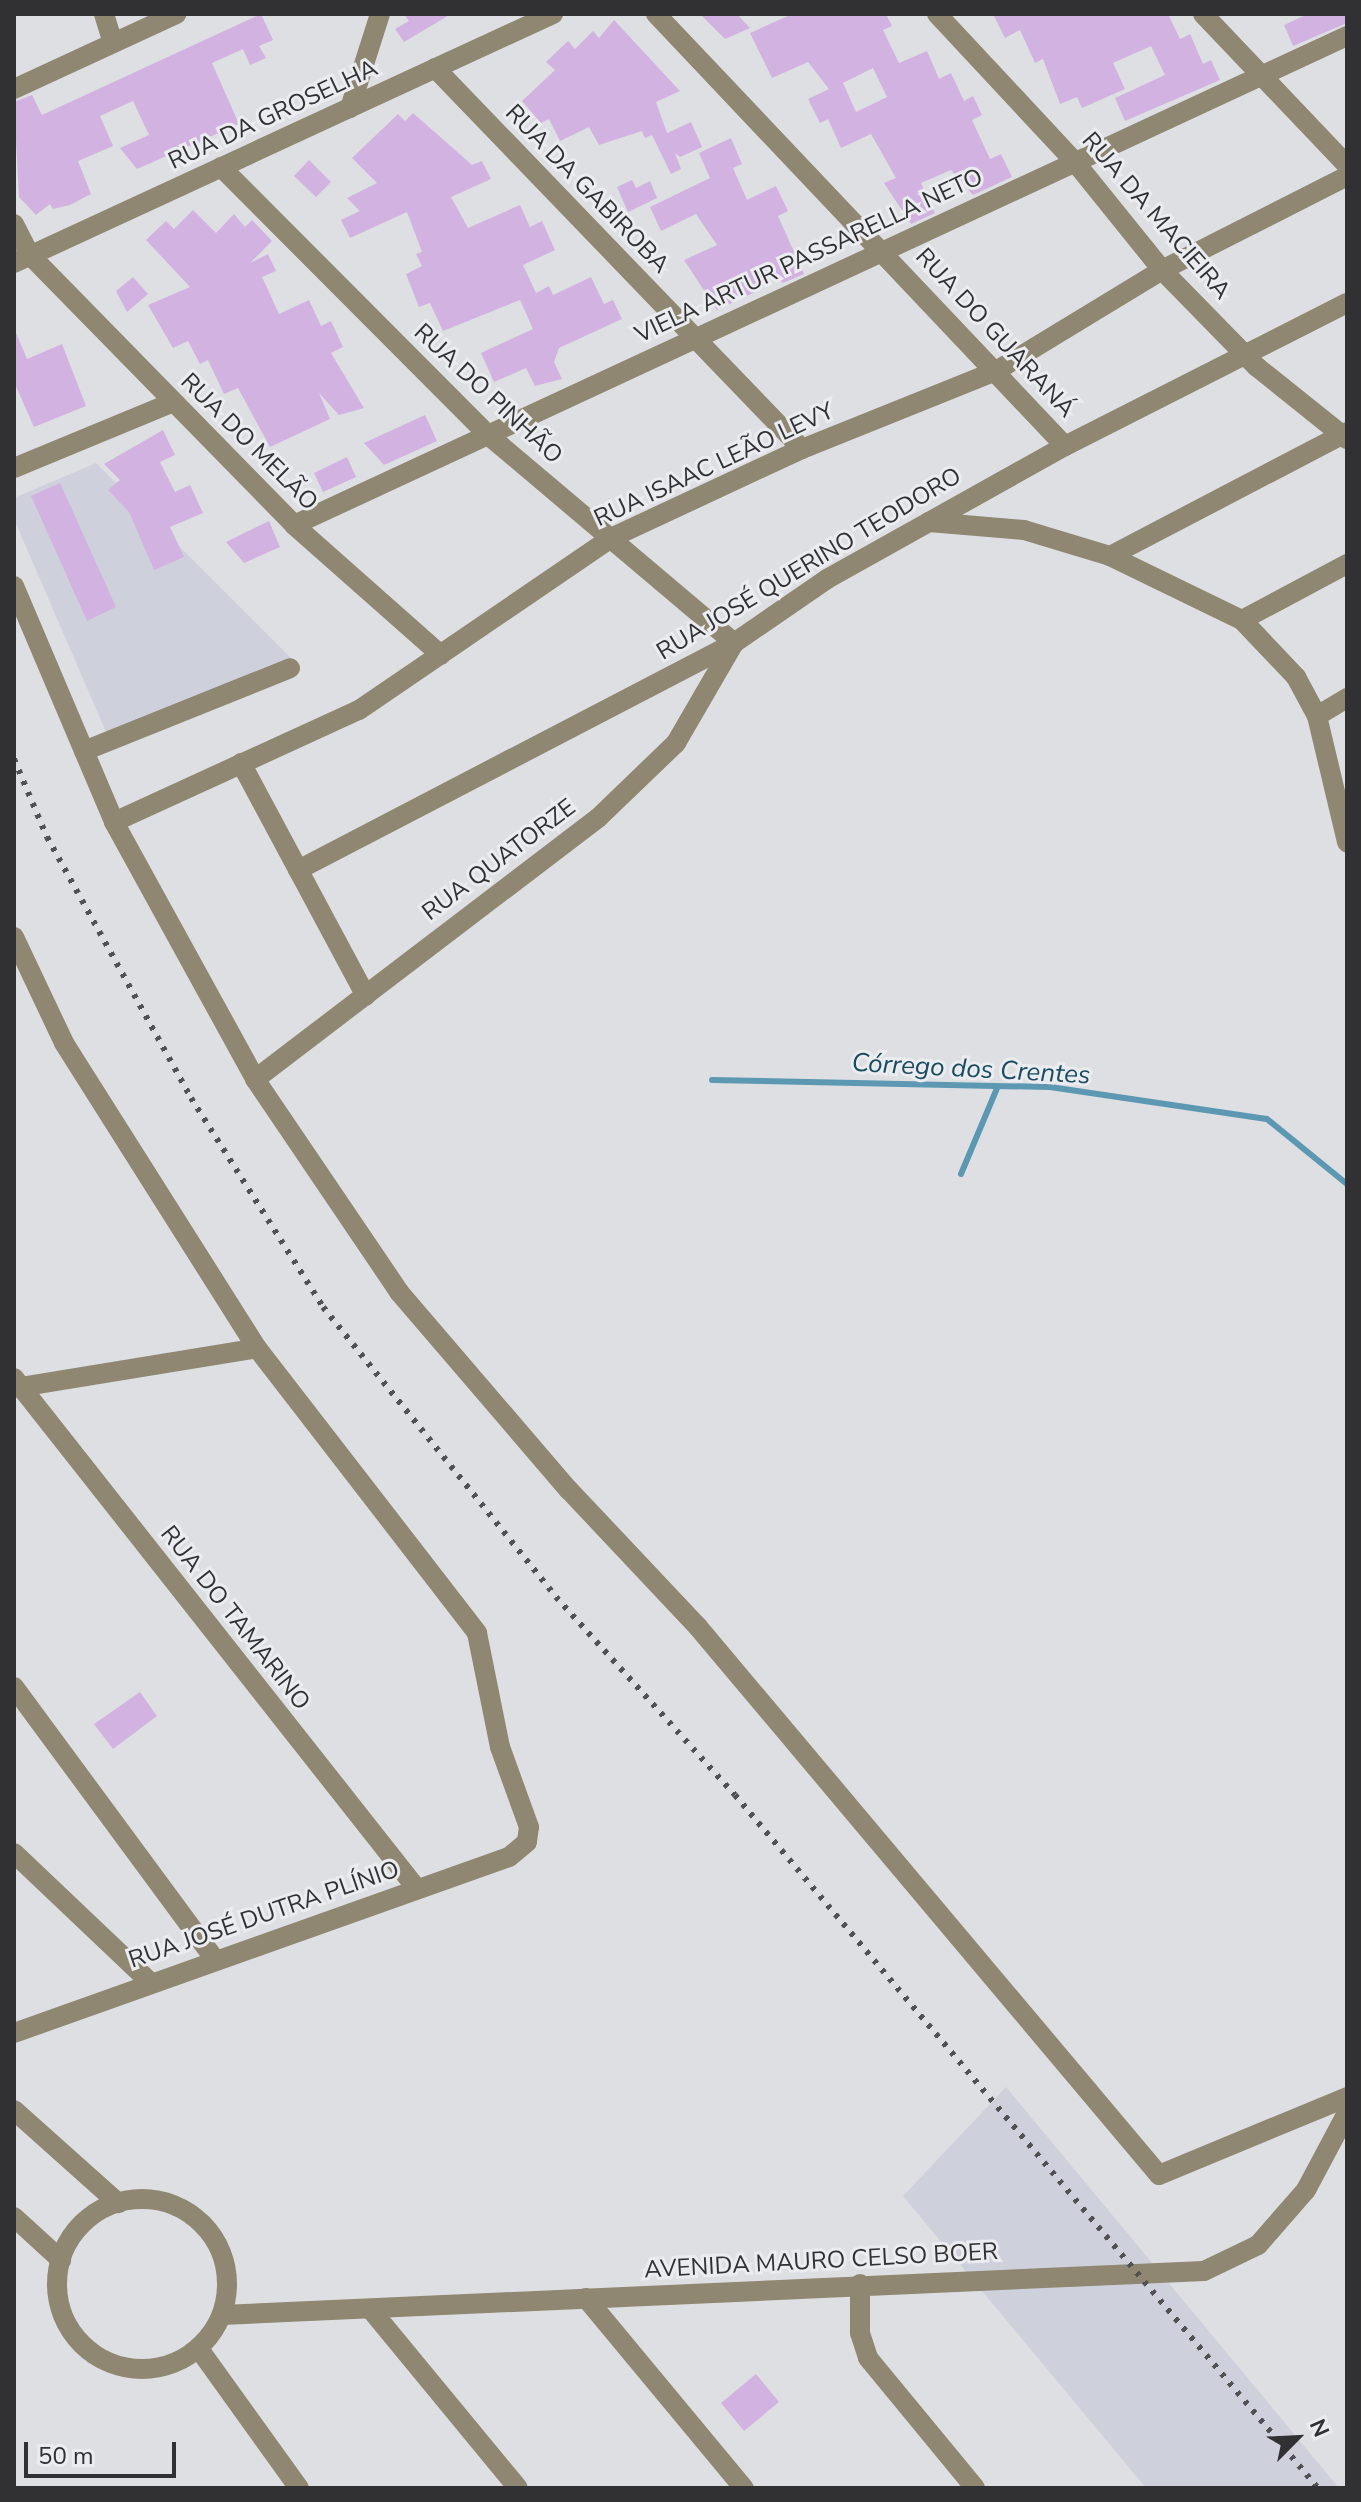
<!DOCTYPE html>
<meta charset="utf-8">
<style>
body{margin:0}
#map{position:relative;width:1361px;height:2502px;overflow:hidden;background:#dedfe3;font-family:"Nunito Sans",sans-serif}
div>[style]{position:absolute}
.built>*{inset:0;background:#ced1dc}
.stream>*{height:6px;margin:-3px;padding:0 3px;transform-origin:3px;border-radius:3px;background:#5c98b1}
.building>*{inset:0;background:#d2b2e0}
.minor>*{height:20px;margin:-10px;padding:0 10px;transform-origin:10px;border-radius:10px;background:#8f8771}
.minor>.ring{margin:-10px;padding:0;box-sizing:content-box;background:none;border:20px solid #8f8771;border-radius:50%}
.rail>*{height:6px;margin-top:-3px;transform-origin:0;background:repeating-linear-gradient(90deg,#515153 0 4px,transparent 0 12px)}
span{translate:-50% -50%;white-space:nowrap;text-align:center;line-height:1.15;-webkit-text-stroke:6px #ebecf0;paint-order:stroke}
.street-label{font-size:24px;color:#313133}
.water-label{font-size:26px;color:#1a4c5f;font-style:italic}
.frame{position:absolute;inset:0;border:16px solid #313133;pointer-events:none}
.north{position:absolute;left:1257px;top:2398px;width:80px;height:80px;-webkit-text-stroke:6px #ebecf0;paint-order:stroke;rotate:66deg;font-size:22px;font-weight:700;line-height:32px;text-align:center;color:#313133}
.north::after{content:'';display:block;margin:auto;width:28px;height:36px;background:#313133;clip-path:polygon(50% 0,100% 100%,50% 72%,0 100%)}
.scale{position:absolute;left:24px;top:2442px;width:152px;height:36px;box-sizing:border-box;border:4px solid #313133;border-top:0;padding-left:10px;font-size:24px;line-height:28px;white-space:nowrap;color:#313133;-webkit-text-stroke:6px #ebecf0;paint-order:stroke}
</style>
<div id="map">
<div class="built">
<div style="clip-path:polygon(96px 463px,292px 659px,106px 732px,14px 519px,14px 498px)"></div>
<div style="clip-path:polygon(1006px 2087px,1339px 2488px,1146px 2488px,903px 2196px)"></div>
</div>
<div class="stream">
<div style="left:712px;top:1080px;width:338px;rotate:1.2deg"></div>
<div style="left:1050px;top:1087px;width:219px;rotate:8.4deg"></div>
<div style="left:1267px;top:1119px;width:103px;rotate:39.1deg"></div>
<div style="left:961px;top:1174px;width:95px;rotate:-67.2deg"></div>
</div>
<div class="building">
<div style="clip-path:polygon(261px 14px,273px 40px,259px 46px,266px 58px,250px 65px,243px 49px,212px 63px,239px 124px,137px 169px,120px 148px,149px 135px,133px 101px,100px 116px,113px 146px,78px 161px,91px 194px,70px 205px,53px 209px,50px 204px,36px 215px,19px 197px,14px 102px,32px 95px,42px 115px)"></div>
<div style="clip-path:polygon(404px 14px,451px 14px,404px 42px,395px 29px,409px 21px)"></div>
<div style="clip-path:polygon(700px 14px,737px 14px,750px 28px,725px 39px)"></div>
<div style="clip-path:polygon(evenodd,792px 14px,886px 14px,892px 26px,883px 30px,899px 63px,927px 51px,939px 79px,951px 73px,964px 101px,973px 96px,982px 115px,972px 120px,990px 159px,1001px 154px,1012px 177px,973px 195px,951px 170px,921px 183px,935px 213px,911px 224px,884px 183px,896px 178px,871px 134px,841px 148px,828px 119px,820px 123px,808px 99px,829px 89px,808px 62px,772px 78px,750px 33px,792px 14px,873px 68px,887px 97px,856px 112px,843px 83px,873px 68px)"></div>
<div style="clip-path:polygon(993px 14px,1168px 14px,1180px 39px,1190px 34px,1203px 64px,1211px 60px,1220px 80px,1125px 121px,1115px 98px,1165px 75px,1151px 46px,1113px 63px,1125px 89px,1082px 108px,1077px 97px,1060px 104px,1043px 59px,1035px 63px,1020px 30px,1005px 38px)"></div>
<div style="clip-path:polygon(1308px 14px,1347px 14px,1347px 23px,1293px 46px,1284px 25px)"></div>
<div style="clip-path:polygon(614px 20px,680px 91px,656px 102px,667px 133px,691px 122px,702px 147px,680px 157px,675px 153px,681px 169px,671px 174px,652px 135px,645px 138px,642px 131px,599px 145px,589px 127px,560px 141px,549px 119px,541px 123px,522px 101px,555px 70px,546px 62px,568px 41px,575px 49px,593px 31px,599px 38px)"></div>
<div style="clip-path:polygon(413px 113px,472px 165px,482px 161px,491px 179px,451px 197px,468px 228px,520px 205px,530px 227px,542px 221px,555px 250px,523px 265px,536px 293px,549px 286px,553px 295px,591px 277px,604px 304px,613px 300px,622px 319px,559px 348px,554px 362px,562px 379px,535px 386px,526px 368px,494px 382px,481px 353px,533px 329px,520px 300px,443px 331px,430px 303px,419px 307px,406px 274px,422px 266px,416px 254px,422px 252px,407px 212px,350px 238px,341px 220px,360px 211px,347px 198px,377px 183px,352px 158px,398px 114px,405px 121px)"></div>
<div style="clip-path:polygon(731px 138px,742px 164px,733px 168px,747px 200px,776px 186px,788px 211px,778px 216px,804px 274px,783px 283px,774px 273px,755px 292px,717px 310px,684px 260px,717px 245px,696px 214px,661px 231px,650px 207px,710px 178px,699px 153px)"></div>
<div style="clip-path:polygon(309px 160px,331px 182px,316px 197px,294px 176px)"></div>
<div style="clip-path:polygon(632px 180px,636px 188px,650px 181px,657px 198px,628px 212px,617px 187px)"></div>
<div style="clip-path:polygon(193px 210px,216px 233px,234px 214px,245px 227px,252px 220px,272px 241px,250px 263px,268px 254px,276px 271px,262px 277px,279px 314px,309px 300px,321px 326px,331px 321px,343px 347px,331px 353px,364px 408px,339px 415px,319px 393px,330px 419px,270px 447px,238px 388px,224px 394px,208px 360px,200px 364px,188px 341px,173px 348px,148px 305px,190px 287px,146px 240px,166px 221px,174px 229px)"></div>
<div style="clip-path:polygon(133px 277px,148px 294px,127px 312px,116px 291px)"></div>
<div style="clip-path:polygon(14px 328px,27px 359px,62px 344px,86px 406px,34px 427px,14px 382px)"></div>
<div style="clip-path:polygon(425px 415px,437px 441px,384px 465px,364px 443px)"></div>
<div style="clip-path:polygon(163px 430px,175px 455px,160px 462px,175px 492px,190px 485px,203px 513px,170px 527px,184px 557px,154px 570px,129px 512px,108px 490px,120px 480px,104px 464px)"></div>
<div style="clip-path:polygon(347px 457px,356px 477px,323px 492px,314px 473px)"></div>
<div style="clip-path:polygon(60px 483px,116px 607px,87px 621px,31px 496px)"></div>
<div style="clip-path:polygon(269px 521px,280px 547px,244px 563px,226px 542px)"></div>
<div style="clip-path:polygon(140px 1692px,157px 1716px,113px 1749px,94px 1724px)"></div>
<div style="clip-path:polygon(756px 2374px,779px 2402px,744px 2431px,721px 2403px)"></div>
</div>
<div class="minor">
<div style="left:104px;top:14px;width:28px;rotate:73deg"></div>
<div style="left:656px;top:14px;width:595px;rotate:46.57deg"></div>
<div style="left:937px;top:14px;width:202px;rotate:47deg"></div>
<div style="left:1075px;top:162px;width:139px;rotate:51.1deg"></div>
<div style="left:1162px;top:270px;width:136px;rotate:45.6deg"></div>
<div style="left:1257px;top:367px;width:115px;rotate:38.7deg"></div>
<div style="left:1203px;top:14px;width:209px;rotate:46.4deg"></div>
<div style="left:435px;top:68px;width:529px;rotate:46.07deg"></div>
<div style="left:14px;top:89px;width:179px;rotate:-24.8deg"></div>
<div style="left:350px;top:108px;width:99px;rotate:-72.3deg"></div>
<div style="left:221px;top:167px;width:377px;rotate:45.1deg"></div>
<div style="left:487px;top:434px;width:324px;rotate:40.2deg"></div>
<div style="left:734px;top:643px;width:116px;rotate:120.1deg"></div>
<div style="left:676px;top:743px;width:108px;rotate:136.1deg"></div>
<div style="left:598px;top:818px;width:431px;rotate:142.7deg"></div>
<div style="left:14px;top:224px;width:35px;rotate:63deg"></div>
<div style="left:30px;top:255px;width:378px;rotate:45.6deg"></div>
<div style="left:294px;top:525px;width:196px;rotate:41.5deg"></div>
<div style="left:14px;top:263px;width:594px;rotate:-24.8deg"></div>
<div style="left:14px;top:468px;width:172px;rotate:-22.5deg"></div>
<div style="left:929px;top:522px;width:95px;rotate:4.8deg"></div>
<div style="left:1024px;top:530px;width:90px;rotate:16.8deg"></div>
<div style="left:1110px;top:556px;width:147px;rotate:25.9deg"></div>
<div style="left:1242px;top:620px;width:79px;rotate:46.5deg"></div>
<div style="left:1296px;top:677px;width:44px;rotate:61.7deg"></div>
<div style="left:1317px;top:716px;width:130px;rotate:76.6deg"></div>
<div style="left:294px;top:525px;width:1161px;rotate:-24.91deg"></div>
<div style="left:1110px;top:556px;width:267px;rotate:-27.6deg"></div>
<div style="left:14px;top:586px;width:256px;rotate:67deg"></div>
<div style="left:114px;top:822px;width:293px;rotate:61.2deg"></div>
<div style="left:255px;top:1079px;width:257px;rotate:55.9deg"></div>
<div style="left:399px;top:1292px;width:261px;rotate:49.4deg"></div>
<div style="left:569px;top:1490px;width:188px;rotate:46.7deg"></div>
<div style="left:698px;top:1627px;width:716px;rotate:49.93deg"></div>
<div style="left:1159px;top:2175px;width:204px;rotate:-22.5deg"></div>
<div style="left:1242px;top:620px;width:119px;rotate:-28.1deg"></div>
<div style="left:1317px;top:716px;width:35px;rotate:-31deg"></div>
<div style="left:84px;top:751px;width:222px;rotate:-21.9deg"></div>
<div style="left:241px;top:763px;width:264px;rotate:61.8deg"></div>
<div style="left:114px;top:822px;width:269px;rotate:-24.6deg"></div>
<div style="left:359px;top:710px;width:307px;rotate:-34.3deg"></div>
<div style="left:613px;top:537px;width:208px;rotate:-25deg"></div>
<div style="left:802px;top:449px;width:209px;rotate:-21.9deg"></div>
<div style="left:996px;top:371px;width:194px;rotate:-31.3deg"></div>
<div style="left:1162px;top:270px;width:208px;rotate:-26.9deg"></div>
<div style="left:298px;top:870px;width:492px;rotate:-27.5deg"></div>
<div style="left:734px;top:643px;width:113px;rotate:-34.5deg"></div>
<div style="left:827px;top:579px;width:273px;rotate:-29.2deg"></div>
<div style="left:1065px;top:446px;width:316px;rotate:-26.9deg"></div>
<div style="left:14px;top:937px;width:117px;rotate:64.7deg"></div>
<div style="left:64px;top:1043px;width:361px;rotate:57.7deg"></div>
<div style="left:257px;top:1348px;width:360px;rotate:52.3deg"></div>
<div style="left:477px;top:1633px;width:116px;rotate:78.6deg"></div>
<div style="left:500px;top:1747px;width:85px;rotate:70.1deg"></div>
<div style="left:529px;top:1827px;width:15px;rotate:98deg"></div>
<div style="left:527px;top:1842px;width:23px;rotate:140deg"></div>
<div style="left:509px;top:1857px;width:525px;rotate:160.43deg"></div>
<div style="left:14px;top:1378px;width:651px;rotate:51.74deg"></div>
<div style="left:14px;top:1388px;width:246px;rotate:-9.3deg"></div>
<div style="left:14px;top:1687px;width:340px;rotate:53.6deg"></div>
<div style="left:14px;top:1853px;width:187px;rotate:43.5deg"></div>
<div style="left:14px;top:2110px;width:140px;rotate:41.8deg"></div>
<div class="ring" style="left:57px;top:2199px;width:150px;height:150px"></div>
<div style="left:14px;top:2217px;width:64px;rotate:42.5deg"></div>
<div style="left:860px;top:2284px;width:49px;rotate:90deg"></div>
<div style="left:860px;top:2333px;width:26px;rotate:72deg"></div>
<div style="left:868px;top:2358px;width:168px;rotate:50.5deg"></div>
<div style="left:586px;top:2298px;width:247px;rotate:50.3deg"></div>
<div style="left:372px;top:2311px;width:229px;rotate:50.5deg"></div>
<div style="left:222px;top:2315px;width:983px;rotate:-2.57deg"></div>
<div style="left:1204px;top:2271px;width:60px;rotate:-25.7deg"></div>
<div style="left:1258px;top:2245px;width:73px;rotate:-48.9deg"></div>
<div style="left:1306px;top:2190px;width:87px;rotate:-62deg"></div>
<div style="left:199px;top:2349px;width:171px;rotate:54.3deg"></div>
</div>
<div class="rail">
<div style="left:14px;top:759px;width:85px;rotate:67.1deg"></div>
<div style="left:47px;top:837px;width:298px;rotate:61.1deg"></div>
<div style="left:191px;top:1098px;width:247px;rotate:57.7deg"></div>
<div style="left:323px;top:1307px;width:372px;rotate:51.2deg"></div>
<div style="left:556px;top:1597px;width:267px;rotate:47.9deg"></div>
<div style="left:735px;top:1795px;width:906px;rotate:49.93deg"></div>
</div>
<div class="street-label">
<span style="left:273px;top:115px;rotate:-25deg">RUA DA GROSELHA</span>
<span style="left:587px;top:189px;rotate:46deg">RUA DA GABIROBA</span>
<span style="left:1156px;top:216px;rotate:49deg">RUA DA MACIEIRA</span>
<span style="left:809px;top:256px;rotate:-25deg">VIELA ARTUR PASSARELLA NETO</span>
<span style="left:995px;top:333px;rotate:47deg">RUA DO GUARANÁ</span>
<span style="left:488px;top:394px;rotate:43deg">RUA DO PINHÃO</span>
<span style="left:249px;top:442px;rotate:45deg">RUA DO MELÃO</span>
<span style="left:714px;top:465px;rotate:-25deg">RUA ISAAC LEÃO LEVY</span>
<span style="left:809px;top:564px;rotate:-31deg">RUA JOSÉ QUERINO TEODORO</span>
<span style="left:499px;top:860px;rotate:-37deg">RUA QUATORZE</span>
<span style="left:235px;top:1618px;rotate:52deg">RUA DO TAMARINO</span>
<span style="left:264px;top:1915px;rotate:-19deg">RUA JOSÉ DUTRA PLÍNIO</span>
<span style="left:821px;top:2261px;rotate:-3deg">AVENIDA MAURO CELSO BOER</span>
</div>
<div class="water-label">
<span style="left:971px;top:1069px;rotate:3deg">Córrego dos Crentes</span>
</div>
<div class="frame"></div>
<div class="north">N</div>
<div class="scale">50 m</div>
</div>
